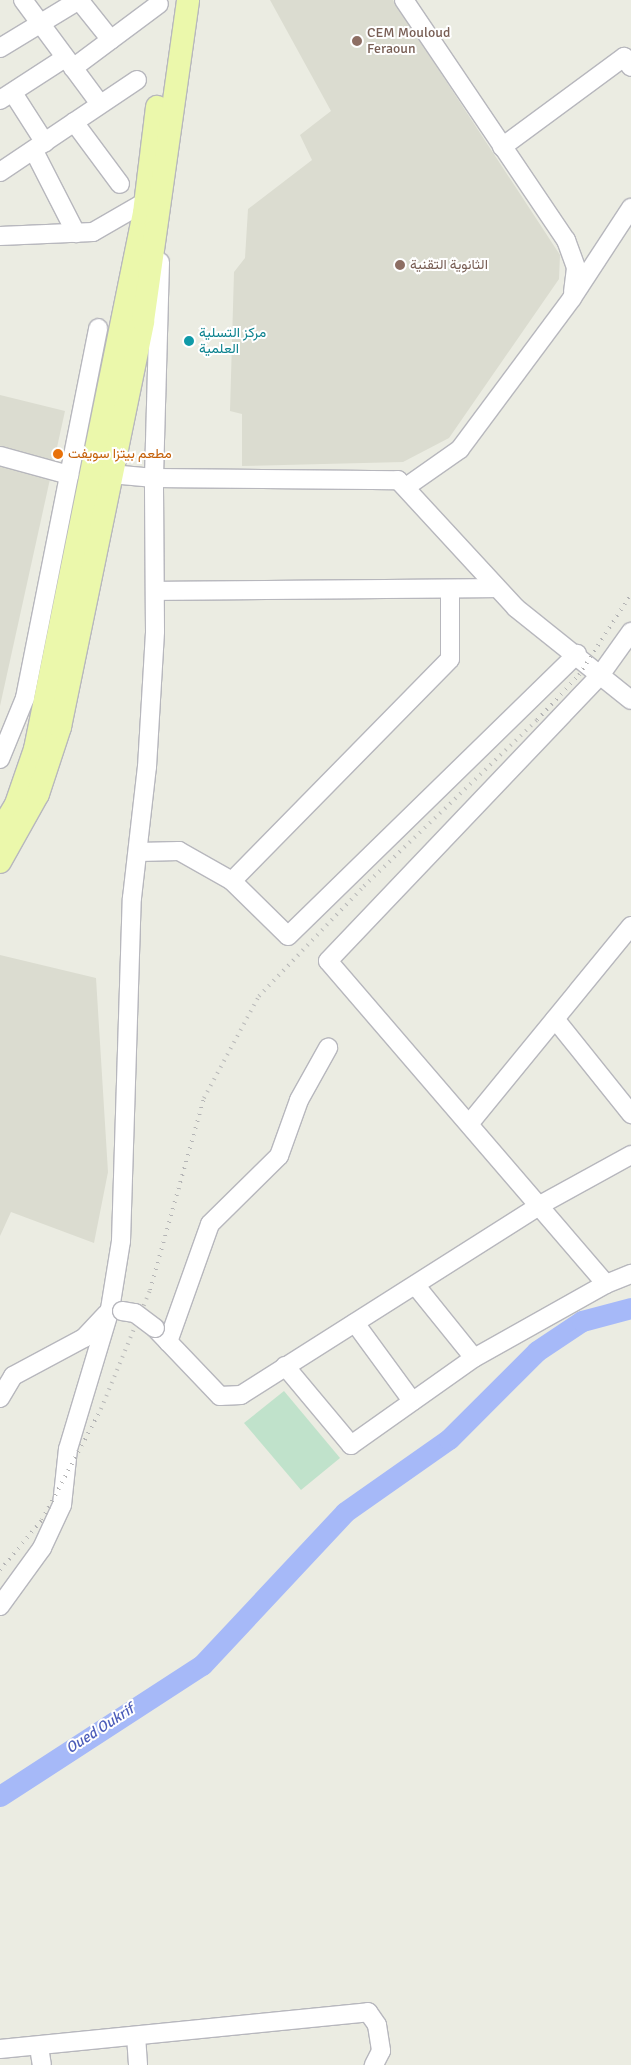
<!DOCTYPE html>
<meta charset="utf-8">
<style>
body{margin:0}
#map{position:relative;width:631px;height:2065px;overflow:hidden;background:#ebece2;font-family:Signika,Vazirmatn,sans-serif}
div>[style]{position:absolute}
.education>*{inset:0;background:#dbdcd0}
.green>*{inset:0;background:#c0e2cb}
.river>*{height:21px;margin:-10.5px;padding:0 10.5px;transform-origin:10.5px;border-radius:10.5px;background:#a6b9f8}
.roads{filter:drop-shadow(1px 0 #b7b7bd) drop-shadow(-1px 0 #b7b7bd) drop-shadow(0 1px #b7b7bd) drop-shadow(0 -1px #b7b7bd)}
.minor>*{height:18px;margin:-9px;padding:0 9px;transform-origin:9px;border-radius:9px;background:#fff}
.major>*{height:22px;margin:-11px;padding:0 11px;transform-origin:11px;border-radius:11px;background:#ebf8ab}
.rail>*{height:4px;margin-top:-2px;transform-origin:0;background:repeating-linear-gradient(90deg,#b4b4b5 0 1px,transparent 0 7px)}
.bridges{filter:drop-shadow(1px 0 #b7b7bd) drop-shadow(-1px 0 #b7b7bd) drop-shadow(0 1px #b7b7bd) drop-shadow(0 -1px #b7b7bd)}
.minor-bridge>*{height:18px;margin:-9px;padding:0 9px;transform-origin:9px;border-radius:9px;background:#fff}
.dots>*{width:14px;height:14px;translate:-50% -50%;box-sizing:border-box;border:2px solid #fff;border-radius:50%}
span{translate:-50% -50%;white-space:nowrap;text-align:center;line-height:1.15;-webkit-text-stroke:4px #fff;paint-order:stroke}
.education-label{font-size:14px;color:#785e54}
.left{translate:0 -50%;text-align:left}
.culture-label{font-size:14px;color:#0d838f}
.food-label{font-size:14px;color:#c56008}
.water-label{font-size:15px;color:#4b5cb9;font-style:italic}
</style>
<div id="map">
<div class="education">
<div style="clip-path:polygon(270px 0,393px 0,560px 255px,559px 279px,449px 438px,403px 462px,242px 466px,242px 414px,230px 411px,234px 272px,245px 258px,248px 209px,312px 160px,300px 135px,331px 111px)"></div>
<div style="clip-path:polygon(0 395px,65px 411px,0 706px)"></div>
<div style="clip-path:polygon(0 955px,96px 978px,108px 1172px,94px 1243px,11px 1212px,0 1236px)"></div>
</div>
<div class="green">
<div style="clip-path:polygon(284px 1391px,340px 1458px,301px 1490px,244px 1423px)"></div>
</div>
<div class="river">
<div style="left:0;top:1796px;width:241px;rotate:-33deg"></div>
<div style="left:202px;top:1665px;width:209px;rotate:-46.9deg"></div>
<div style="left:345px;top:1512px;width:127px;rotate:-35.1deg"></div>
<div style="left:449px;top:1439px;width:124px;rotate:-45deg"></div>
<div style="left:537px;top:1351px;width:54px;rotate:-33.7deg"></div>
<div style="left:582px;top:1321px;width:51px;rotate:-14.9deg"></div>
</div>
<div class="roads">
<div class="minor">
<div style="left:23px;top:0;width:129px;rotate:53.5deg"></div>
<div style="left:404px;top:0;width:290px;rotate:56deg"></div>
<div style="left:566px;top:240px;width:30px;rotate:70deg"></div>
<div style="left:576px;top:268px;width:24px;rotate:97deg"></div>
<div style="left:0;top:48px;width:92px;rotate:-31.3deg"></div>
<div style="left:79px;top:0;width:51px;rotate:51.3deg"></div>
<div style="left:73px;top:68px;width:107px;rotate:-36.7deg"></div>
<div style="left:13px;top:93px;width:59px;rotate:57.4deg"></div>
<div style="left:0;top:100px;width:77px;rotate:-32.9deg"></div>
<div style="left:74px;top:122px;width:77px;rotate:53.4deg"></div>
<div style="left:502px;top:147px;width:152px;rotate:-36.4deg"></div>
<div style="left:624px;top:57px;width:12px;rotate:55deg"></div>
<div style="left:35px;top:153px;width:90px;rotate:62.9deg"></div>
<div style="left:0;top:172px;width:165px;rotate:-33.9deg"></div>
<div style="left:0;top:236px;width:93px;rotate:-2.5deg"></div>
<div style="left:93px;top:232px;width:60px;rotate:-30deg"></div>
<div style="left:145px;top:202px;width:10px;rotate:6deg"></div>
<div style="left:160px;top:262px;width:216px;rotate:91.6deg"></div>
<div style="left:154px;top:478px;width:244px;rotate:0.5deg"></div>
<div style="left:398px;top:480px;width:174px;rotate:47.3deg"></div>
<div style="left:516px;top:608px;width:147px;rotate:38.7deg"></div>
<div style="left:0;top:456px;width:72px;rotate:15.4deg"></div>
<div style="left:406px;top:487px;width:66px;rotate:-35.1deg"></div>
<div style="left:460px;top:449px;width:188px;rotate:-53.4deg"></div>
<div style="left:572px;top:298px;width:108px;rotate:-56.8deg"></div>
<div style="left:155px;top:591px;width:341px;rotate:-0.5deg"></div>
<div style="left:0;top:759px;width:66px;rotate:-67.7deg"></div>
<div style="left:25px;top:698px;width:377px;rotate:-78.8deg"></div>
<div style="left:138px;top:852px;width:41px;rotate:-1.4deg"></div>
<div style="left:179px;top:851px;width:61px;rotate:29.5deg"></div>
<div style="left:232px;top:881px;width:78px;rotate:44.5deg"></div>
<div style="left:288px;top:936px;width:404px;rotate:-44.3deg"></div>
<div style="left:232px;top:881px;width:311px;rotate:-45.5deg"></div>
<div style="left:450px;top:659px;width:70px;rotate:-90deg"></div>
<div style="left:555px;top:1019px;width:122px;rotate:51.3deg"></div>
<div style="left:469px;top:1124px;width:256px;rotate:-50.7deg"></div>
<div style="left:606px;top:1284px;width:426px;rotate:-130.7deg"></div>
<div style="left:328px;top:961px;width:396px;rotate:-46.4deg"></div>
<div style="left:601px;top:674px;width:52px;rotate:-54.5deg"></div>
<div style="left:416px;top:1286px;width:92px;rotate:51.1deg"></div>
<div style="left:355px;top:1323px;width:97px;rotate:53.8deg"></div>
<div style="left:155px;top:1328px;width:94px;rotate:46.3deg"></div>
<div style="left:220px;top:1396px;width:21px;rotate:-3deg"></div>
<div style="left:241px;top:1395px;width:354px;rotate:-32.4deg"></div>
<div style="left:540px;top:1205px;width:104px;rotate:-28.8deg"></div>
<div style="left:168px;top:1342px;width:125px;rotate:-70.4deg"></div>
<div style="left:210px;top:1224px;width:97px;rotate:-44.6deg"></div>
<div style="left:279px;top:1156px;width:59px;rotate:-70.3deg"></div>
<div style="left:299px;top:1100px;width:60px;rotate:-60.9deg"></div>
<div style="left:285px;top:1366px;width:103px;rotate:50.1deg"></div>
<div style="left:351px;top:1445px;width:151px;rotate:-35.3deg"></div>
<div style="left:474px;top:1358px;width:151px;rotate:-29.3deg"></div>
<div style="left:606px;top:1284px;width:27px;rotate:-22deg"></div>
<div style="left:0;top:1398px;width:26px;rotate:-59deg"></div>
<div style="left:13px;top:1376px;width:81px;rotate:-28.2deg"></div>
<div style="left:84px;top:1338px;width:33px;rotate:-47deg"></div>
<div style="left:0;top:1606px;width:72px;rotate:-54.1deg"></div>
<div style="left:42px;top:1548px;width:47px;rotate:-65.1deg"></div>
<div style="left:62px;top:1505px;width:56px;rotate:-83.9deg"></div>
<div style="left:68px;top:1449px;width:146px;rotate:-73.3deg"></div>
<div style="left:110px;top:1309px;width:69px;rotate:-80.8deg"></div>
<div style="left:121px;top:1241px;width:343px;rotate:-88.2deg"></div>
<div style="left:132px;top:898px;width:132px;rotate:-83.5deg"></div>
<div style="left:147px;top:767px;width:136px;rotate:-86.6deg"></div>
<div style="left:155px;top:631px;width:153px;rotate:-90.4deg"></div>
<div style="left:154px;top:478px;width:54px;rotate:-174.7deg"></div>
<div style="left:136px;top:2036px;width:29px;rotate:86deg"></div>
<div style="left:39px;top:2047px;width:18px;rotate:81deg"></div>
<div style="left:0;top:2049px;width:370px;rotate:-5.7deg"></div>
<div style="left:368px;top:2012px;width:16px;rotate:55deg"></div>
<div style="left:377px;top:2025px;width:26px;rotate:81deg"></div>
<div style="left:381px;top:2051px;width:16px;rotate:117deg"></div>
</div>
<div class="major">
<div style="left:0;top:831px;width:31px;rotate:-59deg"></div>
<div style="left:16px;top:804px;width:58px;rotate:-70.9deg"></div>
<div style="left:35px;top:749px;width:547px;rotate:-78.51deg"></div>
<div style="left:144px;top:213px;width:107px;rotate:-83deg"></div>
<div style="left:0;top:862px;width:78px;rotate:-60.8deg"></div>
<div style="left:38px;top:794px;width:71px;rotate:-71.8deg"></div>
<div style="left:60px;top:727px;width:414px;rotate:-78.4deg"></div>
<div style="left:143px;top:321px;width:324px;rotate:-82deg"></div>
</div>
</div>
<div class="rail">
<div style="left:0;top:1570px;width:65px;rotate:-50deg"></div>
<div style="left:42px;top:1520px;width:126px;rotate:-62deg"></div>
<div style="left:101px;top:1409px;width:129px;rotate:-67.6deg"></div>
<div style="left:150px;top:1290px;width:199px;rotate:-74.3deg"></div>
<div style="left:204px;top:1098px;width:116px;rotate:-61.7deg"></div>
<div style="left:259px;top:996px;width:152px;rotate:-46.3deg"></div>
<div style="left:364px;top:886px;width:240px;rotate:-43.8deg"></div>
<div style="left:537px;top:720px;width:62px;rotate:-47deg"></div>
<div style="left:579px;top:675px;width:96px;rotate:-57.3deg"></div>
</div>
<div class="bridges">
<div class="minor-bridge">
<div style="left:122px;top:1311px;width:13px;rotate:9deg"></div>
<div style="left:135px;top:1313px;width:25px;rotate:37deg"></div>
</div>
</div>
<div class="dots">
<div style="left:357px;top:41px;background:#8d6e63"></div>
<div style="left:400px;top:265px;background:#8d6e63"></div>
<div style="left:189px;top:341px;background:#0f9aa8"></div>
<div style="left:58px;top:454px;background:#e8710a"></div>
</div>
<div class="education-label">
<span class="left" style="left:367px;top:41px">CEM Mouloud<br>Feraoun</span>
<span class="left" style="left:410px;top:265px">الثانوية التقنية</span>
</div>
<div class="culture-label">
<span class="left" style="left:199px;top:341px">مركز التسلية<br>العلمية</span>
</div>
<div class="food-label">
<span class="left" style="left:68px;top:454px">مطعم بيتزا سويفت</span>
</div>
<div class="water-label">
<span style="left:100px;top:1729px;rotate:-33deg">Oued Oukrif</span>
</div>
</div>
